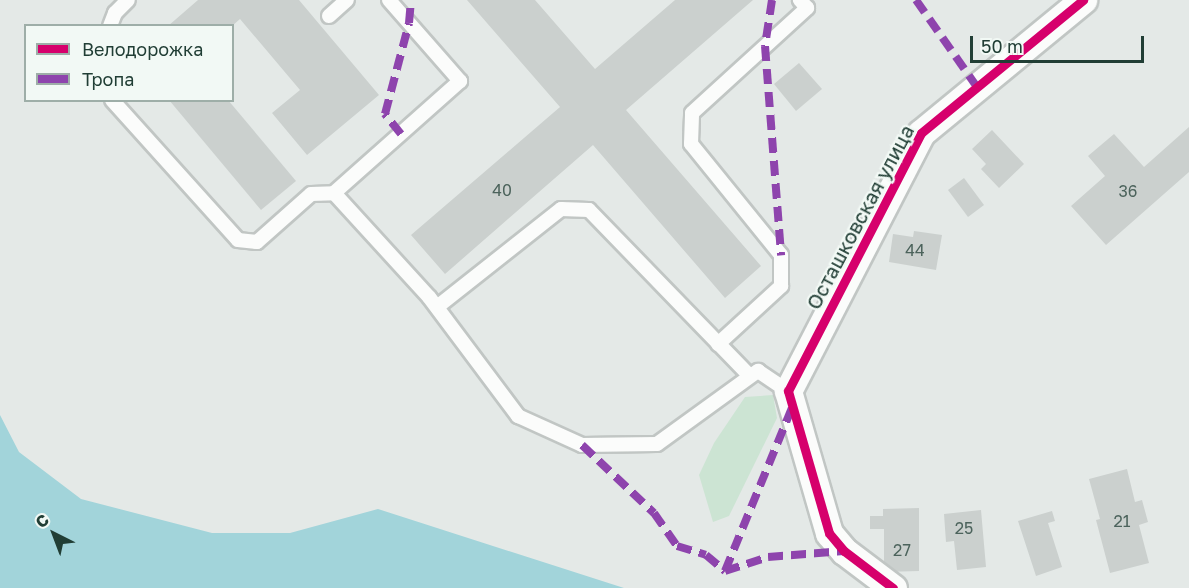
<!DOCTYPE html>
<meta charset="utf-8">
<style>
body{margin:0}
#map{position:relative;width:1189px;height:588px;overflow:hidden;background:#e4e9e7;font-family:"Golos Text",sans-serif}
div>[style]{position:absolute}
.green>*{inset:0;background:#cce4d3}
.water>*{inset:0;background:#a2d4da}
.building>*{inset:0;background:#cbd0ce}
.roads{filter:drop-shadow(2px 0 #c1c6c4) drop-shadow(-2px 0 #c1c6c4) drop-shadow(0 2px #c1c6c4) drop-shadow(0 -2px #c1c6c4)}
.lane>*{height:14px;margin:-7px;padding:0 7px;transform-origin:7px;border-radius:7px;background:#fbfcfb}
.street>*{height:27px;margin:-13.5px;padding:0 13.5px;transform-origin:13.5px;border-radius:13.5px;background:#fbfcfb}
.quiet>*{height:8px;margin-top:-4px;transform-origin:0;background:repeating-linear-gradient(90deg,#8e44ad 0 15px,transparent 0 23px)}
.cycleway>*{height:9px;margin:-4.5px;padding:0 4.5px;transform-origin:4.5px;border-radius:4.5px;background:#d6006c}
span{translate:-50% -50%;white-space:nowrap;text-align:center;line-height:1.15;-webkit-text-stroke:4.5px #f2f9f5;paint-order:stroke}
.number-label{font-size:16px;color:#4c635c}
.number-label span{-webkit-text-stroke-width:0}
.street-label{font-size:20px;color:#213e35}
.legend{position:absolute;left:24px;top:24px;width:210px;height:78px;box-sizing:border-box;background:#f2f9f5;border:2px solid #9eaea8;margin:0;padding:8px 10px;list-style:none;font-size:18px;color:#213e35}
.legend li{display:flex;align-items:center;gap:12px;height:30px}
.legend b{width:30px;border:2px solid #9eaea8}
.north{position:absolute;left:24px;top:504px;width:60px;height:60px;-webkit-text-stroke:4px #f2f9f5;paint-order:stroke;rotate:318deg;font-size:16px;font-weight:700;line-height:24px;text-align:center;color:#213e35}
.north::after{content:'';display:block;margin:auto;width:21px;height:27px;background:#213e35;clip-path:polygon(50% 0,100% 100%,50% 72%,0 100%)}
.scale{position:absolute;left:970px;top:36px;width:174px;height:27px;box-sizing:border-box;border:3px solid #213e35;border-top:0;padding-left:8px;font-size:18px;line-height:21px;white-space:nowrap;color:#213e35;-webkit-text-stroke:4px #f2f9f5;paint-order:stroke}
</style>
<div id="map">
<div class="green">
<div style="clip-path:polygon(773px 395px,777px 418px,729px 516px,713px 522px,699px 475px,714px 443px,745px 397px)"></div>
</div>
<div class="water">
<div style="clip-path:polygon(0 415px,19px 452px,81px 499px,212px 533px,290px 533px,378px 509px,624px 588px,0 588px)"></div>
</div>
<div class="building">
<div style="clip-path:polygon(198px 0,299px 0,379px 95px,307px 155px,272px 113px,300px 90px,240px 19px,232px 26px,168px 26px)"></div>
<div style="clip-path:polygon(467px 0,535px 0,595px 69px,675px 0,753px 0,626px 110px,761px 266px,725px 298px,593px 145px,445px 274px,411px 235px,560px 107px)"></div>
<div style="clip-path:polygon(799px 63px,822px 89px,796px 111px,774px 84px)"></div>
<div style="clip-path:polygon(169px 100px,228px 100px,296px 181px,261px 210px)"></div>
<div style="clip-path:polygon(1189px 127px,1189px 172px,1106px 245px,1071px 206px,1105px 176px,1088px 156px,1114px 134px,1144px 167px)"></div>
<div style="clip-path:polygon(992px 130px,1024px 164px,999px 188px,981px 169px,986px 164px,972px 149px)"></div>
<div style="clip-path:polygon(964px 178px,984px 205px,968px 217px,948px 190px)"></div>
<div style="clip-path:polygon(914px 231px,942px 235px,936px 270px,889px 262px,893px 234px,913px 237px)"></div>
<div style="clip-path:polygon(1127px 469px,1135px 502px,1142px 500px,1148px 522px,1139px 525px,1149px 563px,1110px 573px,1096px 520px,1100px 519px,1089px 479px)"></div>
<div style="clip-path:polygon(919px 508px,919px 571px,884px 572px,884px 529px,870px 529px,870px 516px,883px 516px,883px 509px)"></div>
<div style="clip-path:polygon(981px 510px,986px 567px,957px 570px,954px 541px,946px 542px,944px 514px)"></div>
<div style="clip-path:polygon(1052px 511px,1055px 521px,1048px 523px,1062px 567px,1036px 576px,1018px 521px)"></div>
</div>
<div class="roads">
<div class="lane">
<div style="left:389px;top:0;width:108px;rotate:48.8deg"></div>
<div style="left:460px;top:81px;width:169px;rotate:138.4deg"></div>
<div style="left:334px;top:193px;width:141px;rotate:47.6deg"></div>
<div style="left:429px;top:297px;width:149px;rotate:53.2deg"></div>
<div style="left:518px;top:416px;width:70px;rotate:24.4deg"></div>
<div style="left:582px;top:445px;width:75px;rotate:-0.8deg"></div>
<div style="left:657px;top:444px;width:125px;rotate:-35.9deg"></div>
<div style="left:758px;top:371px;width:36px;rotate:34deg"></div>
<div style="left:329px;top:16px;width:24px;rotate:-42deg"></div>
<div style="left:110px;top:26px;width:14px;rotate:-69deg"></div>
<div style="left:115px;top:13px;width:18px;rotate:-45deg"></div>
<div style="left:112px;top:100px;width:188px;rotate:48deg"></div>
<div style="left:238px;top:240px;width:19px;rotate:6deg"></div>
<div style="left:257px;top:242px;width:72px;rotate:-41.6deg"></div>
<div style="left:311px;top:194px;width:23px;rotate:-2deg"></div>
<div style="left:437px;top:307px;width:158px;rotate:-38.3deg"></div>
<div style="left:561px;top:209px;width:28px;rotate:2deg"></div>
<div style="left:589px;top:210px;width:231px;rotate:45.9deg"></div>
<div style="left:718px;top:344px;width:86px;rotate:-42.6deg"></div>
<div style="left:781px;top:286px;width:31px;rotate:-90deg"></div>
<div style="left:781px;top:255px;width:143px;rotate:-129deg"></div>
<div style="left:691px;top:144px;width:31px;rotate:-88deg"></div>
<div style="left:692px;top:113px;width:156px;rotate:-42.4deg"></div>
<div style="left:807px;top:8px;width:11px;rotate:-131deg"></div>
</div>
<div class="street">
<div style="left:893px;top:588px;width:61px;rotate:-142.9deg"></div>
<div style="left:844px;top:551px;width:23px;rotate:-130deg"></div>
<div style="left:829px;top:533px;width:148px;rotate:-106.1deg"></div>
<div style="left:788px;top:391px;width:290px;rotate:-62.7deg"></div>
<div style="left:921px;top:133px;width:210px;rotate:-39.4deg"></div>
</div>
</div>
<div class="quiet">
<div style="left:772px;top:0;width:47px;rotate:98.7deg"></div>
<div style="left:765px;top:46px;width:210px;rotate:85.6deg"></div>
<div style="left:916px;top:0;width:106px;rotate:55deg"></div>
<div style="left:401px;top:134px;width:26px;rotate:-129deg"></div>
<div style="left:385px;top:114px;width:94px;rotate:-75.2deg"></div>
<div style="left:409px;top:23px;width:23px;rotate:-85deg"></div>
<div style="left:582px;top:445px;width:99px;rotate:43.4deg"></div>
<div style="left:654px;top:513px;width:40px;rotate:55.1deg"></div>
<div style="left:677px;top:546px;width:30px;rotate:17deg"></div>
<div style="left:706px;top:555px;width:25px;rotate:40deg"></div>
<div style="left:725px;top:571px;width:176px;rotate:-67.7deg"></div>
<div style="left:725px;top:571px;width:45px;rotate:-18deg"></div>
<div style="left:768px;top:557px;width:76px;rotate:-4.5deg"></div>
</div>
<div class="cycleway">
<div style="left:893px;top:588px;width:61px;rotate:-142.9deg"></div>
<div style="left:844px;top:551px;width:23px;rotate:-130deg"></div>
<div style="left:829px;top:533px;width:148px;rotate:-106.1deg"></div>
<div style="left:788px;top:391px;width:290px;rotate:-62.7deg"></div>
<div style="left:921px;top:133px;width:210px;rotate:-39.4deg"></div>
</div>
<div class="number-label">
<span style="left:502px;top:190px">40</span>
<span style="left:1128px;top:191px">36</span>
<span style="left:915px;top:250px">44</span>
<span style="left:1122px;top:521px">21</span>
<span style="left:964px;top:528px">25</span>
<span style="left:902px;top:550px">27</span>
</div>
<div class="street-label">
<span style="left:860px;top:217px;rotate:-62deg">Осташковская улица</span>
</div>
<ul class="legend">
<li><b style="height:8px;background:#d6006c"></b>Велодорожка</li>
<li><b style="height:8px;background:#8e44ad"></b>Тропа</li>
</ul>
<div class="north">С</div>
<div class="scale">50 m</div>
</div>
